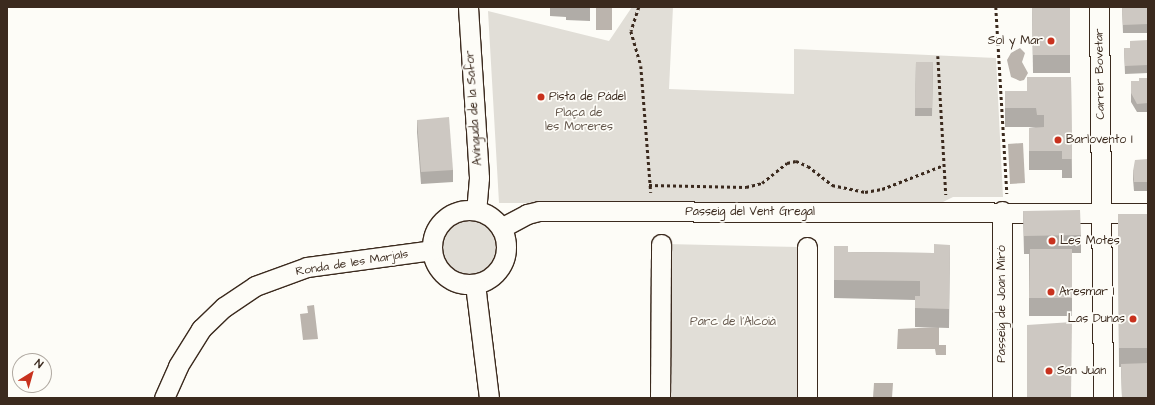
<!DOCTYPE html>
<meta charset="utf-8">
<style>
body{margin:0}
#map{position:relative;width:1155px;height:405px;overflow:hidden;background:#fdfcf7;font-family:"Architects Daughter",sans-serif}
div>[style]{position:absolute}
.green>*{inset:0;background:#e1ded7}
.round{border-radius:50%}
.water>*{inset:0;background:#bbb4ad}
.path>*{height:2.5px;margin-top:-1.25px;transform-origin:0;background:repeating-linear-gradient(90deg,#3b2a1e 0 3px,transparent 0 6px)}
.roads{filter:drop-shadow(1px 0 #3b2a1e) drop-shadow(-1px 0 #3b2a1e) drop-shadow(0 1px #3b2a1e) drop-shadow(0 -1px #3b2a1e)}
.street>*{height:19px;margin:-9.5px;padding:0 9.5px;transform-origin:9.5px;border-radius:9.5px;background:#fdfcf7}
.street>.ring{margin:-9.5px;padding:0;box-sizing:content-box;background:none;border:19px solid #fdfcf7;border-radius:50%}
.wall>*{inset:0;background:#b0aca7}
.building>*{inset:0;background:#cdc8c2}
.dots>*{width:11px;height:11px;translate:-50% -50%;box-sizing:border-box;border:2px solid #fdfcf7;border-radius:50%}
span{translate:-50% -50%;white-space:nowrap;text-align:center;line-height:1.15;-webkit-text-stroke:3.5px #fdfcf7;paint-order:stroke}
.poi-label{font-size:12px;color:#3b2a1e}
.right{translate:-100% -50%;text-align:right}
.left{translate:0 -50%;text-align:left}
.street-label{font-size:12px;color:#3b2a1e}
.park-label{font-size:12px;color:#64574c}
.frame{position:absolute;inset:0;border:8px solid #3b2a1e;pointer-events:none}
.north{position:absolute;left:12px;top:353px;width:40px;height:40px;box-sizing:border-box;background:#fdfcf7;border:1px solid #afa8a0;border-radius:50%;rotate:37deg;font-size:11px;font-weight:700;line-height:16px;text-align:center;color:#3b2a1e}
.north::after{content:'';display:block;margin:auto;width:14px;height:18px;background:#c8321e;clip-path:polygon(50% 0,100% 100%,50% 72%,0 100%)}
</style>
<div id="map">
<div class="green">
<div style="clip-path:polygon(632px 7px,673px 7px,669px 89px,794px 94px,794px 49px,996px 58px,1003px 197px,953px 197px,939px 204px,499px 203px,488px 11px,609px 41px)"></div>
<div class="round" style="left:441px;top:219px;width:58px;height:58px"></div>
<div style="clip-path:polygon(666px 244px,799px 247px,800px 398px,666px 398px)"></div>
</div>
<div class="water">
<div style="clip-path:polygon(596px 7px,617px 7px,612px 8px,612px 30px,596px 30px)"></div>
<div style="clip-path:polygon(1020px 48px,1025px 53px,1022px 62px,1028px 73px,1024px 80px,1020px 81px,1011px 77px,1007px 60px,1011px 53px)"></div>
<div style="clip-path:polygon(1023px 143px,1025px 183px,1010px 184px,1008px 144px)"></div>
<div style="clip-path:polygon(314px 305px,318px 339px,303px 340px,300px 314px,308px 313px,307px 306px)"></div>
<div style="clip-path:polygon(939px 327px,939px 345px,946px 345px,946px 355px,936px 355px,935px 349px,897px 349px,898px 329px)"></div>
<div style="clip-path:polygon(874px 383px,893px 383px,892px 398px,873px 398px)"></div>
</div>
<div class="path">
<div style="left:639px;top:7px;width:25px;rotate:108deg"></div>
<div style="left:631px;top:31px;width:36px;rotate:74deg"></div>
<div style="left:641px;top:66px;width:127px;rotate:85.5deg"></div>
<div style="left:996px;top:7px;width:187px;rotate:86.6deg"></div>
<div style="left:938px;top:56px;width:139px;rotate:86.7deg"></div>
<div style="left:649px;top:185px;width:97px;rotate:1.2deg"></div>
<div style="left:746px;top:187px;width:16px;rotate:-14deg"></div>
<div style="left:762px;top:183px;width:32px;rotate:-39deg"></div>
<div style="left:787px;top:163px;width:9px;rotate:-13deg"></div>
<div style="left:796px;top:161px;width:13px;rotate:23deg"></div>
<div style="left:808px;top:166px;width:31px;rotate:38deg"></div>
<div style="left:832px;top:185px;width:34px;rotate:12deg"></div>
<div style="left:865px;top:192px;width:17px;rotate:-10deg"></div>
<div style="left:882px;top:189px;width:66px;rotate:-21.2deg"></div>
</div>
<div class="roads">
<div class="street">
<div style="left:468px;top:7px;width:171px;rotate:86.3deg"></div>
<div style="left:479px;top:178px;width:32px;rotate:95deg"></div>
<div style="left:1099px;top:7px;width:391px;rotate:89.4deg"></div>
<div class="ring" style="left:432px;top:210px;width:55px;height:55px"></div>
<div style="left:501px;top:228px;width:30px;rotate:-28deg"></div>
<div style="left:527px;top:214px;width:12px;rotate:-14deg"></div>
<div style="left:539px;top:211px;width:609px;rotate:0.19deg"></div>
<div style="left:475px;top:284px;width:115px;rotate:83deg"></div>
<div style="left:164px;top:398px;width:35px;rotate:-66deg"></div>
<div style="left:178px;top:366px;width:44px;rotate:-58.1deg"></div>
<div style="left:201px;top:329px;width:32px;rotate:-44deg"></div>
<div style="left:224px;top:307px;width:37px;rotate:-34deg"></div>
<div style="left:255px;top:286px;width:55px;rotate:-20.1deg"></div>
<div style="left:307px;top:267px;width:126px;rotate:-7.7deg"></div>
<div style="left:660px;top:398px;width:154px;rotate:-89.6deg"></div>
<div style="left:807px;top:398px;width:151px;rotate:-90deg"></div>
<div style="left:1002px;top:398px;width:187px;rotate:-90deg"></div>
</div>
</div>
<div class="wall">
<div style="clip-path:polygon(550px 7px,590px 7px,590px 21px,566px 20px,566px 17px,550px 16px)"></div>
<div style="clip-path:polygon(1032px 7px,1070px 7px,1070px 73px,1033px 73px)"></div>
<div style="clip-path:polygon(1122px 7px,1148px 7px,1148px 33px,1123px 33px)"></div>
<div style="clip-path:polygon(1148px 40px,1148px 73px,1125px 74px,1124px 48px,1130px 48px)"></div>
<div style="clip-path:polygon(916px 62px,933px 62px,932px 116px,915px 116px)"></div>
<div style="clip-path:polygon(1071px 77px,1072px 178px,1062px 178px,1062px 170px,1029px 170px,1029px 128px,1036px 127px,1005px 127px,1005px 91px,1027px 91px)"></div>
<div style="clip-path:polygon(1148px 78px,1148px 112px,1137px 112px,1131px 102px,1131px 81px,1139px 81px)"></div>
<div style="clip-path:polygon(417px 120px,453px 170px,453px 182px,421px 184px,417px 132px)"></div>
<div style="clip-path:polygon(1148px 159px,1148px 191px,1134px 191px,1133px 179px,1133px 171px)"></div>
<div style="clip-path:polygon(1023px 211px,1081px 235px,1081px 253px,1072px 253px,1072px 316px,1029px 316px,1029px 254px,1024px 254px)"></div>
<div style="clip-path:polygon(1118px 214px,1148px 252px,1148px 398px,1122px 398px,1121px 367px,1119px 367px)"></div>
<div style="clip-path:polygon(950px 245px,949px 328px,915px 327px,915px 300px,834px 298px,834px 246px,848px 252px,934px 253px)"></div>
</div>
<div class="building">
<div style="clip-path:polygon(1032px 7px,1070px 7px,1070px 55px,1033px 55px)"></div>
<div style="clip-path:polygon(1122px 7px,1148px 7px,1148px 24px,1123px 25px)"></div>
<div style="clip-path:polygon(1148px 40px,1148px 65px,1125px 66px,1124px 48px,1130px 48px,1130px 41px)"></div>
<div style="clip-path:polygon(916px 62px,933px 62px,932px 108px,915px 108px)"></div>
<div style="clip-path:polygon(1027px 77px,1071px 77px,1072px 159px,1062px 159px,1062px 151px,1029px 151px,1029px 128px,1044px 127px,1044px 115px,1037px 115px,1036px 108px,1005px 108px,1005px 91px,1027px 91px)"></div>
<div style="clip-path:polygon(1139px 78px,1148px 78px,1148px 103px,1137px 104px,1131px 93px,1131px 81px,1139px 81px)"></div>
<div style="clip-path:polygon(449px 117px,453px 170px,421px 172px,417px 120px)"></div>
<div style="clip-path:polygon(1148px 159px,1148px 182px,1134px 182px,1133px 171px,1135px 160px)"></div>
<div style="clip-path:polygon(1080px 210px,1081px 235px,1024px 236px,1023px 211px)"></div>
<div style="clip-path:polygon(1118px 214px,1148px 214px,1148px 348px,1119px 348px)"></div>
<div style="clip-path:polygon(934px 244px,950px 245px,949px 309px,915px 308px,915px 296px,920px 296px,920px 281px,834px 280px,834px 246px,848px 246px,848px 252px,934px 253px)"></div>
<div style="clip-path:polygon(1030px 249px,1072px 249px,1072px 298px,1029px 298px)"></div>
<div style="clip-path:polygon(1072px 322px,1071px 398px,1027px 398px,1027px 325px)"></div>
<div style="clip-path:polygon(1148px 363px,1148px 398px,1122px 398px,1121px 364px)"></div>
</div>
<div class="dots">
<div style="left:1051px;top:41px;background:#c8321e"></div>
<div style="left:541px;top:97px;background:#c8321e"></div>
<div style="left:1058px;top:140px;background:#c8321e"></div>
<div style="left:1052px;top:241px;background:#c8321e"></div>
<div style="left:1051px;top:292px;background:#c8321e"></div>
<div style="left:1133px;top:319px;background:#c8321e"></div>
<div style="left:1049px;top:371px;background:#c8321e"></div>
</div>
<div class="poi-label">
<span class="right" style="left:1043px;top:41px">Sol y Mar</span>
<span class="left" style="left:549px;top:97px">Pista de Pádel</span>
<span class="left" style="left:1066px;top:140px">Barlovento I</span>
<span class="left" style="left:1060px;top:241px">Les Motes</span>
<span class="left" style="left:1059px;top:292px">Aresmar I</span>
<span class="right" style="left:1125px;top:319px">Las Dunas</span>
<span class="left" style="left:1057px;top:371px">San Juan</span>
</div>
<div class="street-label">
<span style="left:1100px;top:74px;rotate:-91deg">Carrer Bovetar</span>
<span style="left:474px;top:108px;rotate:-94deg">Avinguda de la Safor</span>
<span style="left:750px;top:212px">Passeig del Vent Gregal</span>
<span style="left:352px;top:263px;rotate:-9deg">Ronda de les Marjals</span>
<span style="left:1002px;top:304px;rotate:-90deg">Passeig de Joan Miró</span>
</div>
<div class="park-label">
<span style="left:579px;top:120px">Plaça de<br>les Moreres</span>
<span style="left:733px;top:322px">Parc de l'Alcoià</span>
</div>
<div class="frame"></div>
<div class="north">N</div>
</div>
